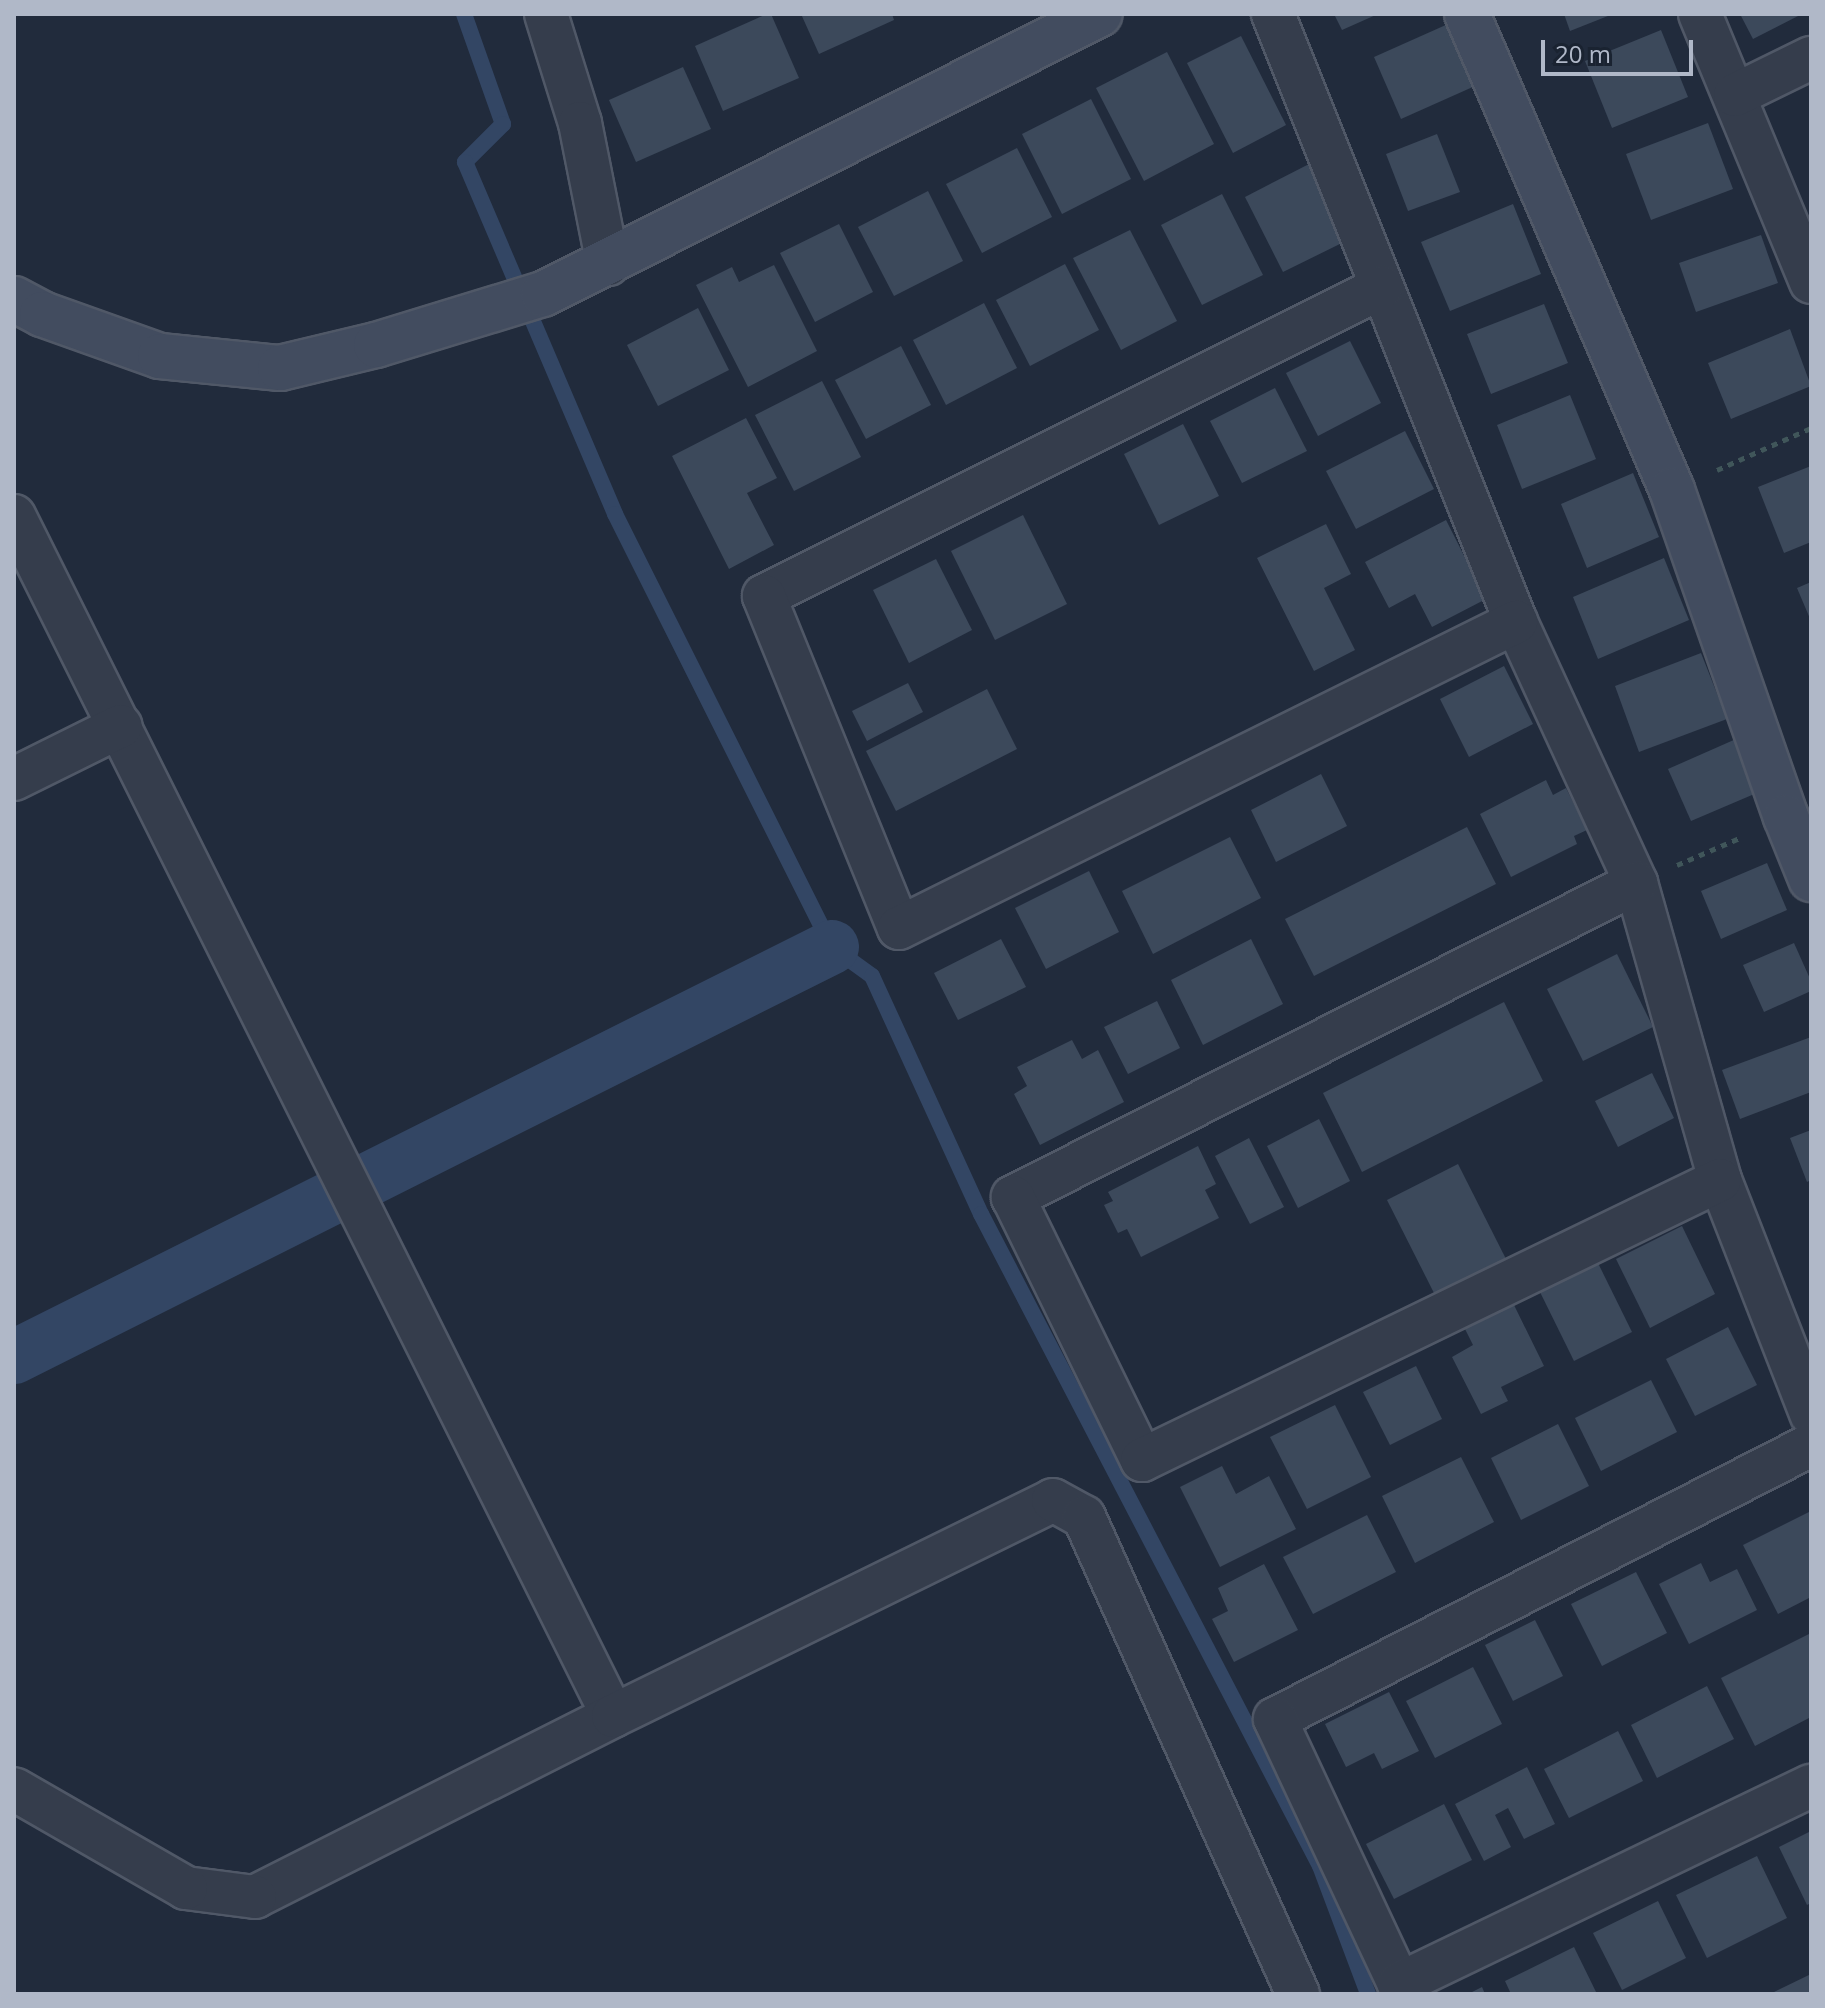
<!DOCTYPE html>
<style>
body{margin:0}
#map{position:relative;width:1825px;height:2008px;overflow:hidden;background:#212b3c;font-family:"Open Sans",sans-serif}
div>[style]{position:absolute}
.stream>*{height:16px;margin:-8px;padding:0 8px;transform-origin:8px;border-radius:8px;background:#334664}
.canal>*{height:54px;margin:-27px;padding:0 27px;transform-origin:27px;border-radius:27px;background:#334664}
.building>*{inset:0;background:#3c495b}
.path>*{height:5px;margin-top:-2.5px;transform-origin:0;background:repeating-linear-gradient(90deg,#40565a 0 6px,transparent 0 12px)}
.roads{filter:drop-shadow(2px 0 #505867) drop-shadow(-2px 0 #505867) drop-shadow(0 2px #505867) drop-shadow(0 -2px #505867)}
.street>*{height:42px;margin:-21px;padding:0 21px;transform-origin:21px;border-radius:21px;background:#353d4c}
.secondary>*{height:44px;margin:-22px;padding:0 22px;transform-origin:22px;border-radius:22px;background:#424c5f}
span{translate:-50% -50%;white-space:nowrap;text-align:center;line-height:1.15;-webkit-text-stroke:6px #1a2331;paint-order:stroke}
.frame{position:absolute;inset:0;border:16px solid #b0b8c8;pointer-events:none}
.scale{position:absolute;left:1541px;top:40px;width:152px;height:36px;box-sizing:border-box;border:4px solid #b0b8c8;border-top:0;padding-left:10px;font-size:24px;line-height:28px;white-space:nowrap;color:#b0b8c8;-webkit-text-stroke:6px #1a2331;paint-order:stroke}
</style>
<div id="map">
<div class="stream">
<div style="left:464px;top:14px;width:117px;rotate:70.5deg"></div>
<div style="left:503px;top:124px;width:54px;rotate:135deg"></div>
<div style="left:465px;top:162px;width:383px;rotate:66.9deg"></div>
<div style="left:615px;top:514px;width:484px;rotate:63.4deg"></div>
<div style="left:832px;top:947px;width:49px;rotate:35.9deg"></div>
<div style="left:872px;top:976px;width:262px;rotate:65.4deg"></div>
<div style="left:981px;top:1214px;width:735px;rotate:62.53deg"></div>
<div style="left:1320px;top:1866px;width:137px;rotate:69.4deg"></div>
</div>
<div class="canal">
<div style="left:14px;top:1357px;width:915px;rotate:-26.62deg"></div>
</div>
<div class="building">
<div style="clip-path:polygon(767px 14px,771px 14px,799px 78px,723px 111px,695px 46px)"></div>
<div style="clip-path:polygon(801px 14px,892px 14px,894px 20px,819px 54px)"></div>
<div style="clip-path:polygon(1334px 14px,1378px 14px,1342px 30px)"></div>
<div style="clip-path:polygon(1564px 14px,1613px 14px,1570px 31px)"></div>
<div style="clip-path:polygon(1740px 14px,1802px 14px,1753px 39px)"></div>
<div style="clip-path:polygon(1448px 24px,1475px 86px,1401px 119px,1374px 57px)"></div>
<div style="clip-path:polygon(1661px 30px,1688px 97px,1612px 128px,1585px 61px)"></div>
<div style="clip-path:polygon(1241px 36px,1286px 125px,1233px 153px,1187px 63px)"></div>
<div style="clip-path:polygon(1167px 52px,1214px 144px,1144px 181px,1096px 88px)"></div>
<div style="clip-path:polygon(683px 67px,711px 129px,636px 162px,609px 100px)"></div>
<div style="clip-path:polygon(1091px 99px,1131px 179px,1062px 214px,1022px 134px)"></div>
<div style="clip-path:polygon(1708px 123px,1733px 189px,1651px 220px,1626px 154px)"></div>
<div style="clip-path:polygon(1437px 134px,1460px 192px,1408px 211px,1386px 154px)"></div>
<div style="clip-path:polygon(1017px 148px,1052px 217px,982px 253px,946px 184px)"></div>
<div style="clip-path:polygon(1311px 163px,1350px 239px,1283px 272px,1245px 197px)"></div>
<div style="clip-path:polygon(928px 191px,963px 261px,894px 296px,858px 227px)"></div>
<div style="clip-path:polygon(1222px 194px,1263px 275px,1202px 305px,1161px 225px)"></div>
<div style="clip-path:polygon(1513px 204px,1541px 274px,1450px 311px,1421px 242px)"></div>
<div style="clip-path:polygon(839px 224px,873px 292px,815px 322px,780px 253px)"></div>
<div style="clip-path:polygon(1130px 230px,1177px 321px,1121px 350px,1073px 258px)"></div>
<div style="clip-path:polygon(1761px 235px,1778px 283px,1696px 312px,1679px 263px)"></div>
<div style="clip-path:polygon(1065px 264px,1099px 330px,1030px 366px,996px 300px)"></div>
<div style="clip-path:polygon(774px 265px,817px 351px,748px 387px,696px 285px,732px 267px,739px 282px)"></div>
<div style="clip-path:polygon(984px 303px,1017px 368px,946px 405px,913px 340px)"></div>
<div style="clip-path:polygon(1544px 304px,1568px 363px,1491px 394px,1467px 334px)"></div>
<div style="clip-path:polygon(698px 308px,729px 370px,658px 406px,627px 345px)"></div>
<div style="clip-path:polygon(1790px 329px,1811px 386px,1731px 419px,1708px 363px)"></div>
<div style="clip-path:polygon(1350px 341px,1381px 403px,1318px 436px,1286px 373px)"></div>
<div style="clip-path:polygon(901px 346px,931px 405px,866px 439px,835px 380px)"></div>
<div style="clip-path:polygon(822px 381px,861px 457px,794px 491px,755px 415px)"></div>
<div style="clip-path:polygon(1275px 388px,1307px 451px,1242px 483px,1210px 421px)"></div>
<div style="clip-path:polygon(1570px 395px,1596px 459px,1522px 489px,1497px 425px)"></div>
<div style="clip-path:polygon(746px 418px,777px 478px,747px 493px,774px 545px,729px 569px,672px 456px)"></div>
<div style="clip-path:polygon(1183px 424px,1219px 496px,1159px 525px,1124px 454px)"></div>
<div style="clip-path:polygon(1405px 431px,1434px 489px,1356px 529px,1326px 471px)"></div>
<div style="clip-path:polygon(1811px 466px,1811px 542px,1784px 553px,1758px 487px)"></div>
<div style="clip-path:polygon(1633px 473px,1659px 537px,1587px 568px,1561px 504px)"></div>
<div style="clip-path:polygon(1023px 515px,1067px 604px,995px 640px,951px 551px)"></div>
<div style="clip-path:polygon(1446px 520px,1486px 599px,1432px 627px,1415px 594px,1389px 608px,1365px 562px)"></div>
<div style="clip-path:polygon(1326px 524px,1351px 574px,1324px 588px,1355px 650px,1314px 671px,1257px 558px)"></div>
<div style="clip-path:polygon(1664px 558px,1689px 620px,1598px 659px,1573px 597px)"></div>
<div style="clip-path:polygon(936px 559px,972px 630px,909px 663px,873px 590px)"></div>
<div style="clip-path:polygon(1811px 582px,1811px 621px,1797px 588px)"></div>
<div style="clip-path:polygon(1701px 653px,1727px 719px,1639px 752px,1615px 686px)"></div>
<div style="clip-path:polygon(1504px 666px,1533px 724px,1469px 757px,1440px 699px)"></div>
<div style="clip-path:polygon(908px 683px,923px 712px,867px 741px,852px 711px)"></div>
<div style="clip-path:polygon(987px 689px,1017px 749px,896px 811px,866px 751px)"></div>
<div style="clip-path:polygon(1736px 739px,1759px 792px,1691px 821px,1668px 769px)"></div>
<div style="clip-path:polygon(1321px 774px,1347px 826px,1276px 862px,1251px 810px)"></div>
<div style="clip-path:polygon(1546px 780px,1553px 795px,1566px 788px,1587px 830px,1574px 836px,1577px 844px,1511px 877px,1480px 814px)"></div>
<div style="clip-path:polygon(1467px 827px,1496px 884px,1314px 976px,1285px 919px)"></div>
<div style="clip-path:polygon(1230px 837px,1261px 898px,1153px 954px,1122px 891px)"></div>
<div style="clip-path:polygon(1767px 863px,1787px 910px,1721px 939px,1701px 891px)"></div>
<div style="clip-path:polygon(1089px 871px,1119px 932px,1046px 969px,1015px 908px)"></div>
<div style="clip-path:polygon(1001px 939px,1026px 987px,958px 1020px,934px 973px)"></div>
<div style="clip-path:polygon(1251px 939px,1283px 1004px,1203px 1045px,1171px 980px)"></div>
<div style="clip-path:polygon(1794px 943px,1811px 981px,1811px 991px,1764px 1012px,1743px 965px)"></div>
<div style="clip-path:polygon(1617px 954px,1653px 1027px,1583px 1061px,1547px 989px)"></div>
<div style="clip-path:polygon(1157px 1001px,1180px 1048px,1128px 1074px,1104px 1027px)"></div>
<div style="clip-path:polygon(1504px 1002px,1543px 1081px,1362px 1172px,1323px 1093px)"></div>
<div style="clip-path:polygon(1811px 1037px,1811px 1092px,1740px 1119px,1722px 1070px)"></div>
<div style="clip-path:polygon(1072px 1040px,1082px 1059px,1098px 1050px,1124px 1102px,1040px 1145px,1014px 1094px,1027px 1086px,1017px 1067px)"></div>
<div style="clip-path:polygon(1652px 1073px,1674px 1118px,1618px 1147px,1595px 1101px)"></div>
<div style="clip-path:polygon(1319px 1119px,1350px 1181px,1298px 1208px,1267px 1146px)"></div>
<div style="clip-path:polygon(1811px 1130px,1811px 1180px,1807px 1182px,1790px 1138px)"></div>
<div style="clip-path:polygon(1249px 1138px,1284px 1207px,1250px 1224px,1215px 1156px)"></div>
<div style="clip-path:polygon(1198px 1146px,1216px 1184px,1205px 1190px,1219px 1218px,1141px 1257px,1127px 1229px,1118px 1233px,1104px 1205px,1113px 1201px,1108px 1192px)"></div>
<div style="clip-path:polygon(1458px 1164px,1506px 1259px,1435px 1295px,1387px 1200px)"></div>
<div style="clip-path:polygon(1682px 1226px,1715px 1294px,1650px 1328px,1616px 1259px)"></div>
<div style="clip-path:polygon(1597px 1261px,1632px 1332px,1574px 1361px,1539px 1290px)"></div>
<div style="clip-path:polygon(1514px 1305px,1544px 1366px,1501px 1387px,1508px 1401px,1481px 1414px,1452px 1357px,1473px 1345px,1465px 1329px)"></div>
<div style="clip-path:polygon(1728px 1327px,1757px 1385px,1695px 1416px,1666px 1359px)"></div>
<div style="clip-path:polygon(1416px 1366px,1442px 1419px,1390px 1445px,1363px 1392px)"></div>
<div style="clip-path:polygon(1651px 1380px,1677px 1432px,1601px 1471px,1575px 1418px)"></div>
<div style="clip-path:polygon(1335px 1405px,1371px 1477px,1307px 1509px,1270px 1437px)"></div>
<div style="clip-path:polygon(1558px 1424px,1589px 1486px,1521px 1520px,1491px 1458px)"></div>
<div style="clip-path:polygon(1461px 1457px,1494px 1522px,1415px 1563px,1382px 1496px)"></div>
<div style="clip-path:polygon(1222px 1466px,1236px 1494px,1269px 1476px,1296px 1529px,1220px 1567px,1180px 1487px)"></div>
<div style="clip-path:polygon(1811px 1511px,1811px 1597px,1778px 1614px,1743px 1545px)"></div>
<div style="clip-path:polygon(1367px 1515px,1396px 1572px,1313px 1614px,1283px 1557px)"></div>
<div style="clip-path:polygon(1701px 1563px,1710px 1582px,1737px 1569px,1757px 1610px,1689px 1644px,1659px 1584px)"></div>
<div style="clip-path:polygon(1264px 1564px,1298px 1630px,1234px 1662px,1212px 1619px,1228px 1611px,1218px 1588px)"></div>
<div style="clip-path:polygon(1636px 1572px,1667px 1633px,1602px 1666px,1571px 1604px)"></div>
<div style="clip-path:polygon(1535px 1620px,1563px 1676px,1513px 1701px,1485px 1645px)"></div>
<div style="clip-path:polygon(1811px 1633px,1811px 1717px,1755px 1746px,1721px 1678px)"></div>
<div style="clip-path:polygon(1473px 1667px,1502px 1724px,1435px 1758px,1406px 1701px)"></div>
<div style="clip-path:polygon(1707px 1686px,1734px 1739px,1657px 1778px,1631px 1725px)"></div>
<div style="clip-path:polygon(1389px 1692px,1419px 1751px,1382px 1769px,1374px 1753px,1346px 1767px,1325px 1724px)"></div>
<div style="clip-path:polygon(1618px 1731px,1643px 1781px,1569px 1818px,1544px 1769px)"></div>
<div style="clip-path:polygon(1527px 1767px,1555px 1824px,1524px 1839px,1508px 1808px,1495px 1815px,1511px 1847px,1484px 1861px,1455px 1804px)"></div>
<div style="clip-path:polygon(1444px 1804px,1472px 1860px,1394px 1899px,1366px 1844px)"></div>
<div style="clip-path:polygon(1811px 1831px,1811px 1903px,1807px 1905px,1779px 1847px)"></div>
<div style="clip-path:polygon(1757px 1856px,1787px 1918px,1707px 1958px,1676px 1895px)"></div>
<div style="clip-path:polygon(1658px 1901px,1686px 1958px,1622px 1990px,1593px 1933px)"></div>
<div style="clip-path:polygon(1574px 1947px,1597px 1994px,1511px 1994px,1505px 1981px)"></div>
<div style="clip-path:polygon(1811px 1974px,1811px 1994px,1770px 1994px)"></div>
<div style="clip-path:polygon(1482px 1987px,1485px 1994px,1468px 1994px)"></div>
</div>
<div class="path">
<div style="left:1717px;top:470px;width:103px;rotate:-24.1deg"></div>
<div style="left:1677px;top:865px;width:71px;rotate:-23.3deg"></div>
</div>
<div class="roads">
<div class="street">
<div style="left:546px;top:14px;width:114px;rotate:72.7deg"></div>
<div style="left:580px;top:123px;width:144px;rotate:78.8deg"></div>
<div style="left:1273px;top:14px;width:655px;rotate:68.21deg"></div>
<div style="left:1516px;top:622px;width:287px;rotate:65.3deg"></div>
<div style="left:1636px;top:883px;width:309px;rotate:74.2deg"></div>
<div style="left:1720px;top:1180px;width:251px;rotate:68.7deg"></div>
<div style="left:1700px;top:14px;width:290px;rotate:67.5deg"></div>
<div style="left:1735px;top:95px;width:85px;rotate:-26deg"></div>
<div style="left:1382px;top:287px;width:691px;rotate:153.43deg"></div>
<div style="left:764px;top:596px;width:358px;rotate:67.9deg"></div>
<div style="left:899px;top:928px;width:689px;rotate:-26.38deg"></div>
<div style="left:14px;top:516px;width:1341px;rotate:63.47deg"></div>
<div style="left:613px;top:1716px;width:401px;rotate:153.2deg"></div>
<div style="left:255px;top:1897px;width:70px;rotate:-172.6deg"></div>
<div style="left:186px;top:1888px;width:198px;rotate:-150.1deg"></div>
<div style="left:14px;top:779px;width:119px;rotate:-26.4deg"></div>
<div style="left:1636px;top:883px;width:698px;rotate:153.25deg"></div>
<div style="left:1013px;top:1197px;width:293px;rotate:63.9deg"></div>
<div style="left:1142px;top:1460px;width:642px;rotate:-25.85deg"></div>
<div style="left:1811px;top:1445px;width:602px;rotate:152.92deg"></div>
<div style="left:1275px;top:1719px;width:293px;rotate:64.9deg"></div>
<div style="left:1399px;top:1984px;width:457px;rotate:-25.7deg"></div>
<div style="left:613px;top:1716px;width:490px;rotate:-26.1deg"></div>
<div style="left:1053px;top:1500px;width:35px;rotate:29deg"></div>
<div style="left:1084px;top:1517px;width:523px;rotate:65.84deg"></div>
</div>
<div class="secondary">
<div style="left:1467px;top:14px;width:518px;rotate:66.7deg"></div>
<div style="left:1672px;top:490px;width:346px;rotate:70.8deg"></div>
<div style="left:1786px;top:817px;width:67px;rotate:68deg"></div>
<div style="left:14px;top:299px;width:32px;rotate:28deg"></div>
<div style="left:42px;top:314px;width:125px;rotate:19.6deg"></div>
<div style="left:160px;top:356px;width:121px;rotate:5.7deg"></div>
<div style="left:280px;top:368px;width:99px;rotate:-13.5deg"></div>
<div style="left:376px;top:345px;width:175px;rotate:-17deg"></div>
<div style="left:543px;top:294px;width:623px;rotate:-26.69deg"></div>
</div>
</div>
<div class="frame"></div>
<div class="scale">20 m</div>
</div>
